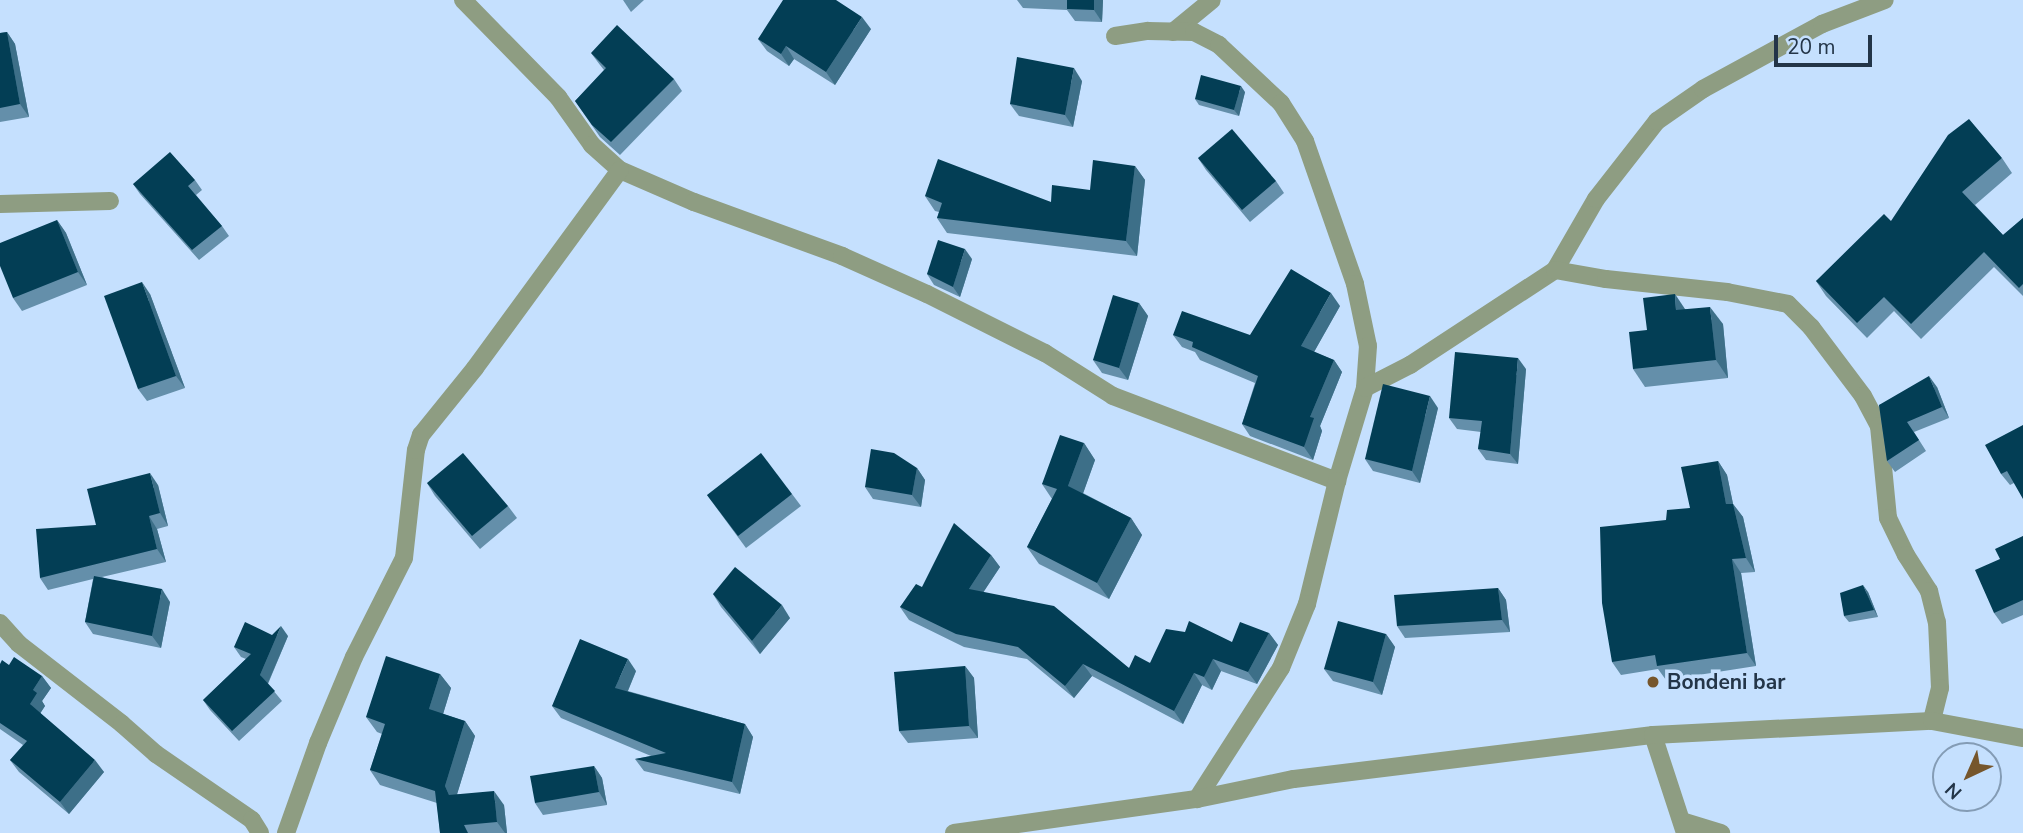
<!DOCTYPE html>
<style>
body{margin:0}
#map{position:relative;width:2023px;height:833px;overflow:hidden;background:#c5e0fe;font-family:"Nunito Sans",sans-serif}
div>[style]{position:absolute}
.minor>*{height:18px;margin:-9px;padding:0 9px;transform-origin:9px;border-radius:9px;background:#8e9d82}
.tertiary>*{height:18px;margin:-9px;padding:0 9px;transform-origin:9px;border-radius:9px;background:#8e9d82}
.wall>*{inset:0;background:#648faa}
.shaded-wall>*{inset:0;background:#3d6f88}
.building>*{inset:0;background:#033e55}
.dots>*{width:19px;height:19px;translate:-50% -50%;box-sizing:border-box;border:4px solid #c5e0fe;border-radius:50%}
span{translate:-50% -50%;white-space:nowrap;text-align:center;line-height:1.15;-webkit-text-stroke:7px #c5e0fe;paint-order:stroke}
.poi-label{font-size:21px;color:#233548;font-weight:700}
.left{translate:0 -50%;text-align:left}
.north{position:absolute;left:1932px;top:742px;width:70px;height:70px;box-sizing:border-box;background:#c5e0fe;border:2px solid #849cb5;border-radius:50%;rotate:224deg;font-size:19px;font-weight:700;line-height:28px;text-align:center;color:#233548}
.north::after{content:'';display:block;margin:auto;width:24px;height:32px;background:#76562c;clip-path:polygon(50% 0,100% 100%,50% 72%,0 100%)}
.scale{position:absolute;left:1774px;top:35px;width:98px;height:32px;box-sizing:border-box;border:4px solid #233548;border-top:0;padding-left:9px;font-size:21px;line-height:24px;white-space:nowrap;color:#233548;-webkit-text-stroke:5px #c5e0fe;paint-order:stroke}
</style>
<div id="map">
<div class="minor">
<div style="left:463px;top:0;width:136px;rotate:45.6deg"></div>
<div style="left:558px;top:97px;width:59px;rotate:54.7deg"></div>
<div style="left:592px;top:145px;width:38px;rotate:42deg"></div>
<div style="left:620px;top:170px;width:81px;rotate:23.4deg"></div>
<div style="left:694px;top:202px;width:158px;rotate:20deg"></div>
<div style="left:842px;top:256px;width:93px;rotate:24.1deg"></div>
<div style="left:927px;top:294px;width:132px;rotate:26.6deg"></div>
<div style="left:1045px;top:353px;width:80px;rotate:32.3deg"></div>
<div style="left:1113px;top:396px;width:240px;rotate:20.8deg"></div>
<div style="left:1173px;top:32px;width:50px;rotate:-39.4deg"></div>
<div style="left:1115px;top:36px;width:33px;rotate:-9deg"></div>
<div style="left:1148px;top:31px;width:46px;rotate:1.2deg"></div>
<div style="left:1194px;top:32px;width:28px;rotate:27deg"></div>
<div style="left:1219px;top:45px;width:85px;rotate:43.1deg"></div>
<div style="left:1281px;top:103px;width:45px;rotate:57.7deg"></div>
<div style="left:1305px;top:141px;width:151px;rotate:70.7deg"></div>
<div style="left:1355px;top:284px;width:63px;rotate:78.2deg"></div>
<div style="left:1368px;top:346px;width:42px;rotate:94.1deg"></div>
<div style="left:1365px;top:388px;width:97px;rotate:106.8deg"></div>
<div style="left:1337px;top:481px;width:127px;rotate:103.7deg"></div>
<div style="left:1307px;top:604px;width:69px;rotate:112.1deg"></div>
<div style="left:1281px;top:668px;width:156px;rotate:122.7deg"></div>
<div style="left:0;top:204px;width:110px;rotate:-1.6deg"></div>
<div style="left:1555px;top:270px;width:82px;rotate:-60deg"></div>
<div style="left:1596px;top:199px;width:99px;rotate:-52deg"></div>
<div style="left:1657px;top:121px;width:56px;rotate:-34.8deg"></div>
<div style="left:1703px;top:89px;width:136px;rotate:-28.6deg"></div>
<div style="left:1822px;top:24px;width:67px;rotate:-20.9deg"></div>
<div style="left:1365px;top:388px;width:51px;rotate:-27.1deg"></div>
<div style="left:1410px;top:365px;width:173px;rotate:-33.2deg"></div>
<div style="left:1555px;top:270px;width:52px;rotate:10deg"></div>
<div style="left:1606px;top:279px;width:122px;rotate:6.1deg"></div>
<div style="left:1727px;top:292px;width:62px;rotate:11.1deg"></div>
<div style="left:1788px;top:304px;width:33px;rotate:45deg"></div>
<div style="left:1811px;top:327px;width:86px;rotate:53deg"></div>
<div style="left:1863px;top:396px;width:34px;rotate:62deg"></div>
<div style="left:1879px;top:426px;width:92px;rotate:84.4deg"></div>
<div style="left:1888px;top:518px;width:41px;rotate:64.1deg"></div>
<div style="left:1906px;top:555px;width:43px;rotate:57.4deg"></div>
<div style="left:1929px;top:591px;width:32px;rotate:76deg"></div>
<div style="left:1937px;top:622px;width:66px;rotate:87.4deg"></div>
<div style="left:1940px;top:688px;width:34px;rotate:104deg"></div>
<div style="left:0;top:623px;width:28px;rotate:48deg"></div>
<div style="left:19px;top:644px;width:130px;rotate:37.8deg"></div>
<div style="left:122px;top:724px;width:45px;rotate:41.4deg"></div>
<div style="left:156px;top:754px;width:116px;rotate:34.5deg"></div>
<div style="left:252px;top:820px;width:15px;rotate:58deg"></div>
<div style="left:1653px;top:735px;width:103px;rotate:71.9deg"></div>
<div style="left:1682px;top:821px;width:41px;rotate:17.1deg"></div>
<div style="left:286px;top:833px;width:96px;rotate:-70.4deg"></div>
<div style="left:318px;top:743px;width:93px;rotate:-67.3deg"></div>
<div style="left:354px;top:657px;width:111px;rotate:-63.2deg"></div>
<div style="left:404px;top:558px;width:109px;rotate:-83.7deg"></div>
<div style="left:416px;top:450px;width:16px;rotate:-72deg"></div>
<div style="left:421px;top:435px;width:86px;rotate:-51.1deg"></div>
<div style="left:475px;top:368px;width:245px;rotate:-53.8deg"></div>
</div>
<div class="tertiary">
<div style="left:954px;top:833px;width:245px;rotate:-8deg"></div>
<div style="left:1197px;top:799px;width:99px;rotate:-11.7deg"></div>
<div style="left:1294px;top:779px;width:362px;rotate:-7deg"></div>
<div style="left:1653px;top:735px;width:279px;rotate:-2.9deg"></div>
<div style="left:1932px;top:721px;width:93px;rotate:10.6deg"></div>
</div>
<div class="wall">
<div style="clip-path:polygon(623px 0,644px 0,631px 12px)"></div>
<div style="clip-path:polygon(1017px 0,1103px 0,1102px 22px,1075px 21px,1067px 10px,1023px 8px)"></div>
<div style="clip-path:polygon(871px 29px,835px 85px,794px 59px,789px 66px,767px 51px,758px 39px)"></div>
<div style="clip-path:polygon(7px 32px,15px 44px,29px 117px,0 122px,0 33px)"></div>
<div style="clip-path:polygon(591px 53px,674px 79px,682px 91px,620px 155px,600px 137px,575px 101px,604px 70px,600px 65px)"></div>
<div style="clip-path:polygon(1082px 81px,1073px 127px,1019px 116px,1010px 104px)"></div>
<div style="clip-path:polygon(1245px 92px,1239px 116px,1199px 105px,1195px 99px)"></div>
<div style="clip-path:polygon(1198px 158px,1276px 181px,1284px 193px,1250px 222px,1206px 170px)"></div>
<div style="clip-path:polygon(2002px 158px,2012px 173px,1975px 205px,2003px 235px,2023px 218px,2023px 296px,1994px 267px,1921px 339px,1894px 311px,1867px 338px,1826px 296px,1816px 281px,1891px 221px)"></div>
<div style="clip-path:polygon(1135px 166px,1145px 180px,1137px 256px,947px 233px,937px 218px,939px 212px,935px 211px,925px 196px,1051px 202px,1090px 190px)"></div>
<div style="clip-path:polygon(195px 180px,202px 190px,196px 195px,222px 226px,229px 236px,199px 260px,140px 194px,133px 184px)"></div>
<div style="clip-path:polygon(57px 220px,66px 233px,87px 285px,22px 311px,13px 298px)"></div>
<div style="clip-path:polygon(972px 259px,960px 297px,934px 285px,927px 274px)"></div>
<div style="clip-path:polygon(150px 294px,185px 388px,147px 401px,138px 389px)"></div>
<div style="clip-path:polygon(1139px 303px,1148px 316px,1128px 380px,1102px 373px,1093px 360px)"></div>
<div style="clip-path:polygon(1340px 306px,1314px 352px,1334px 360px,1342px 372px,1320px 426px,1322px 431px,1313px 460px,1250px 436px,1242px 424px,1255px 383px,1200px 360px,1195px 352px,1182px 347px,1173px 335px,1250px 335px)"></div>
<div style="clip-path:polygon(1685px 309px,1723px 324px,1728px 378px,1645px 387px,1633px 369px,1647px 330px)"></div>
<div style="clip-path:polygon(1526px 369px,1518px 464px,1486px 460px,1478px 449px,1481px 432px,1457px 429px,1449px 418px)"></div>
<div style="clip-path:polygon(1937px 387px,1949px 418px,1914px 432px,1926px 451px,1895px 472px,1887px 461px,1879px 405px)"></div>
<div style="clip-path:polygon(1438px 408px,1420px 483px,1373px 471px,1365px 459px)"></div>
<div style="clip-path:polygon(2023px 425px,2014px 483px,2010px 485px,2001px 474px)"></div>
<div style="clip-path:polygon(1084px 443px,1095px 460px,1083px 493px,1131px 518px,1142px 535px,1109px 599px,1039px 564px,1027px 547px,1052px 499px,1042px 484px)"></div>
<div style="clip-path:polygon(1718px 461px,1727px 475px,1733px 504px,1743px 517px,1755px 572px,1741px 573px,1756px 666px,1666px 680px,1658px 669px,1621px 675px,1612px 662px,1666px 520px,1690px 508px)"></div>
<div style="clip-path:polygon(917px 468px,925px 480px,921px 507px,873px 499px,865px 487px)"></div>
<div style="clip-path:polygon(427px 483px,508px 506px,517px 518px,480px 549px,435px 496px)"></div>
<div style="clip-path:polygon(158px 485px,168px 526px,157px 529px,166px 562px,102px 577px,170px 602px,161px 648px,93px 634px,85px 622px,93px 579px,48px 590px,40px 578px,96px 525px)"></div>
<div style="clip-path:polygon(792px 494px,801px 506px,746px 548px,707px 495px)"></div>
<div style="clip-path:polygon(2023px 536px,2023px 615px,2002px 624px,1994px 613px,2000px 559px)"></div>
<div style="clip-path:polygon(991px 555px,1000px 567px,983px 592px,1129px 668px,1269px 633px,1278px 645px,1257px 684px,1221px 671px,1212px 690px,1202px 685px,1183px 724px,1092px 676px,1074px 698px,1027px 659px,964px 647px,909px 620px,900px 607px,922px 587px)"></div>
<div style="clip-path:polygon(1498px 588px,1506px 600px,1510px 632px,1405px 638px,1397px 626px)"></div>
<div style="clip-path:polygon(1868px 592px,1878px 617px,1849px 622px,1844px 616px)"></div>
<div style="clip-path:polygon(713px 594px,790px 618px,760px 654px,721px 607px)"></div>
<div style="clip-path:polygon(1386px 634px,1395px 647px,1382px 695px,1333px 681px,1324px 669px)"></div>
<div style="clip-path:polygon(272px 635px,288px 636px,268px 684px,282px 701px,239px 741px,210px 710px,203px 700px,246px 659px,241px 657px,234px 647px)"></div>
<div style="clip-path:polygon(0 664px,9px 665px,42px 676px,51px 688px,42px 701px,45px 706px,40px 713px,104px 772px,69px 814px,19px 772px,10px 760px,23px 745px,0 729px)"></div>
<div style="clip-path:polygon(965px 666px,974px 678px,978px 738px,908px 743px,899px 731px)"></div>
<div style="clip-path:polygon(636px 671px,628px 691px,745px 724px,753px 737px,740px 794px,644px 771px,635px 759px,651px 756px,561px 718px,552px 706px)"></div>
<div style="clip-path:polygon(440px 674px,451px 688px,443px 714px,465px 721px,475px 736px,457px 794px,504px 805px,507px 833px,440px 833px,437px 803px,380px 785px,370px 770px,382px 734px,377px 732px,366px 717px)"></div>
<div style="clip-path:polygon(594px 766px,602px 778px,607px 805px,543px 815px,535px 803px)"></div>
</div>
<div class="shaded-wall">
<div style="clip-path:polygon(1094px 0,1103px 0,1102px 22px,1094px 10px)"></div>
<div style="clip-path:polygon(862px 17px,871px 29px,835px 85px,826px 72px)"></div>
<div style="clip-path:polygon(7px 32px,15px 44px,29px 117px,20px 104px)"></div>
<div style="clip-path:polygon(786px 46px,794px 59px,789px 66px,781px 54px)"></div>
<div style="clip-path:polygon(1074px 68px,1082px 81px,1073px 127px,1065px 115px)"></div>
<div style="clip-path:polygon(1241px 86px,1245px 92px,1239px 116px,1234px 110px)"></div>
<div style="clip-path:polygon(1135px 166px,1145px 180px,1137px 256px,1126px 241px)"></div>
<div style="clip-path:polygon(57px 220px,66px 233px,87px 285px,78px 272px)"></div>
<div style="clip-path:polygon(965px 249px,972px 259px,960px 297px,953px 287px)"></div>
<div style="clip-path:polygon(142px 282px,150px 294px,185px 388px,176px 376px)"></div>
<div style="clip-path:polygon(1331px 293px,1340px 306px,1310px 359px,1301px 346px)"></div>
<div style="clip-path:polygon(1675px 294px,1687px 312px,1676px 310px)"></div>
<div style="clip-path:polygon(1139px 303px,1148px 316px,1128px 380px,1119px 368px)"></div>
<div style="clip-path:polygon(1710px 307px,1723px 324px,1728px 378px,1716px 360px)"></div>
<div style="clip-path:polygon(1518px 358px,1526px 369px,1518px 464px,1510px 454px)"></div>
<div style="clip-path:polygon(1334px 360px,1342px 372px,1320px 426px,1322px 431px,1313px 460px,1304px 447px,1310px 417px)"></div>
<div style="clip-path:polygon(1929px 376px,1937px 387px,1949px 418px,1942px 407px)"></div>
<div style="clip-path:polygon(1430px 396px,1438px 408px,1420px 483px,1412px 471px)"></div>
<div style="clip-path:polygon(1084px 443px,1095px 460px,1080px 502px,1068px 486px)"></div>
<div style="clip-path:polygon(1718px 461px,1727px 475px,1736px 518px,1726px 504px)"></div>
<div style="clip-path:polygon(917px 468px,925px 480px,921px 507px,912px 495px)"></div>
<div style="clip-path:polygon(150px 473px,158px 485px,168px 526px,160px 513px)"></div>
<div style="clip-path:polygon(1733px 504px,1743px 517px,1755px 572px,1746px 558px)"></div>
<div style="clip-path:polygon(149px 516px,157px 529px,166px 562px,157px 549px)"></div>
<div style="clip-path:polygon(1131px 518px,1142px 535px,1109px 599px,1097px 583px)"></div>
<div style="clip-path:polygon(991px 555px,1000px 567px,977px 602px,969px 589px)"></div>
<div style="clip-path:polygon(1732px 559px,1741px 573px,1756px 666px,1747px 653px)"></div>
<div style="clip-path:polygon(1863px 585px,1868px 592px,1878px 617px,1874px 610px)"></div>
<div style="clip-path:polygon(1498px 588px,1506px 600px,1510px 632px,1502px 620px)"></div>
<div style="clip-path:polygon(162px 589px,170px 602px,161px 648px,152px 636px)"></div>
<div style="clip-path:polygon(782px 605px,790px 618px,760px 654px,752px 641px)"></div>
<div style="clip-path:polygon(281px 626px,288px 636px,267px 685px,260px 675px)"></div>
<div style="clip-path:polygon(1269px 633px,1278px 645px,1257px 684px,1248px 672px)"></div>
<div style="clip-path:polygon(1386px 634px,1395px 647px,1382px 695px,1373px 682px)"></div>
<div style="clip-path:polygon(628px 659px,636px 671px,624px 700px,615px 688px)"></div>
<div style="clip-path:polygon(1213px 659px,1221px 671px,1212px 690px,1204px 677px)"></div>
<div style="clip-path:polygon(1083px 664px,1092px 676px,1074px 698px,1065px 686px)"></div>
<div style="clip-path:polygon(965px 666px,974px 678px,978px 738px,969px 726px)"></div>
<div style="clip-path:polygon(1194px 673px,1202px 685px,1183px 724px,1174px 711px)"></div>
<div style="clip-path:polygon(440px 674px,451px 688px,440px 724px,429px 709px)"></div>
<div style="clip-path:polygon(42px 676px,51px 688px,42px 701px,45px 706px,38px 717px,30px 704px,33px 690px)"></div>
<div style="clip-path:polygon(465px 721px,475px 736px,455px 801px,449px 795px,445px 786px)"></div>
<div style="clip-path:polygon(745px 724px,753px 737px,740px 794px,732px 782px)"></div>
<div style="clip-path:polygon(95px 760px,104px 772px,69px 814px,60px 802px)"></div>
<div style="clip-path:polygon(594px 766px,602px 778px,607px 805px,599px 792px)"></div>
<div style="clip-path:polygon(494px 791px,504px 805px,507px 833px,505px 833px,497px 822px)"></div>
</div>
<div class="building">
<div style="clip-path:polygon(783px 0,836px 0,862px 17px,826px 72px,786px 46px,781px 54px,758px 39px)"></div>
<div style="clip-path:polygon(1067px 0,1094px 0,1094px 10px,1067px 9px)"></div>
<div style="clip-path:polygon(617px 25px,674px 79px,611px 142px,592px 125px,575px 101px,606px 68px,591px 53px)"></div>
<div style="clip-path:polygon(7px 32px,20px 104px,0 108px,0 33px)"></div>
<div style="clip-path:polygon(1017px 57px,1074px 68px,1065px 115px,1010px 104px)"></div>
<div style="clip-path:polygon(1201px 75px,1241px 86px,1234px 110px,1195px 99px)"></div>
<div style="clip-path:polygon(1969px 119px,2002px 158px,1962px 192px,2003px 235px,2023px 218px,2023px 284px,2019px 288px,1984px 252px,1911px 324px,1884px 297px,1857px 323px,1816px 281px,1884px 214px,1891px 221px,1948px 135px)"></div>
<div style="clip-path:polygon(1232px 129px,1276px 181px,1242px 210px,1198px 158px)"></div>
<div style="clip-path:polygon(170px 152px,195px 180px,188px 186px,222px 226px,192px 250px,133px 184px)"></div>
<div style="clip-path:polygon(938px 159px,1051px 202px,1052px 185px,1090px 190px,1093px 160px,1135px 166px,1126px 241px,937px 218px,942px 203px,925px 196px)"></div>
<div style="clip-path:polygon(57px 220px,78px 272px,13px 298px,0 266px,0 243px)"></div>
<div style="clip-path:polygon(938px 240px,965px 249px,953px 287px,927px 274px)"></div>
<div style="clip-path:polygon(1291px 269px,1331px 293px,1301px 346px,1334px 360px,1310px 417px,1314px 418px,1304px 447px,1242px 424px,1258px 376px,1192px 347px,1193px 342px,1173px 335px,1182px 311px,1250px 335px)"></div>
<div style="clip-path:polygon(142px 282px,176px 376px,138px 389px,104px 296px)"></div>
<div style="clip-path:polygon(1675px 294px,1676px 310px,1710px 307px,1716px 360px,1633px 369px,1629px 332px,1647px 330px,1643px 298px)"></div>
<div style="clip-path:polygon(1113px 295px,1139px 303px,1119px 368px,1093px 360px)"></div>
<div style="clip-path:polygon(1455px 352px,1518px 358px,1510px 454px,1478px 449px,1482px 421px,1449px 418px)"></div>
<div style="clip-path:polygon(1929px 376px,1942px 407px,1907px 422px,1919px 440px,1887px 461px,1879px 405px)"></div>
<div style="clip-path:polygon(1383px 384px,1430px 396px,1412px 471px,1365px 459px)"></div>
<div style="clip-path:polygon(2023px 425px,2023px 499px,2007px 471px,2001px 474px,1985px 445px)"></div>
<div style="clip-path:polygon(1060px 435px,1084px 443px,1068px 486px,1131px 518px,1097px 583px,1027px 547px,1057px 489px,1042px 484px)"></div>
<div style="clip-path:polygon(871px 449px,894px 453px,917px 468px,912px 495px,865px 487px)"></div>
<div style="clip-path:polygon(463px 453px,508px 506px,472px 536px,427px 483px)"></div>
<div style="clip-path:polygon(761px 453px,792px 494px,738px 536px,707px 495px)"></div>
<div style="clip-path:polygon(1718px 461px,1726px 504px,1733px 504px,1746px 558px,1732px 559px,1747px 653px,1657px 666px,1655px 655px,1612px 662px,1602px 603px,1600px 527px,1666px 520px,1667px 510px,1690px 508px,1681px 467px)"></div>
<div style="clip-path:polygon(150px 473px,160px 513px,149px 516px,157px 549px,40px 578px,36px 529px,96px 525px,87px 489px)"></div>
<div style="clip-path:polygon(954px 523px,991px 555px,969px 589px,1054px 606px,1129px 668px,1135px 655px,1150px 663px,1166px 629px,1185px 632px,1189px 621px,1232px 642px,1240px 622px,1269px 633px,1248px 672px,1213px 659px,1204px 677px,1194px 673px,1174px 711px,1083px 664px,1065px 686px,1018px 647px,956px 634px,900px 607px,916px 584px,922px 587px)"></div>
<div style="clip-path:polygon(2023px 536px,2023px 600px,1994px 613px,1975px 570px,2000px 559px,1995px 549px)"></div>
<div style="clip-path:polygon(735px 567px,782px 605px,752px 641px,713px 594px)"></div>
<div style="clip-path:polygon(94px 576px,162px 589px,152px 636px,85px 622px)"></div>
<div style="clip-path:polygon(1863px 585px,1874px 610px,1844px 616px,1840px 593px)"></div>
<div style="clip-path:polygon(1498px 588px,1502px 620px,1397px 626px,1394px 595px)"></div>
<div style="clip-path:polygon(1338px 621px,1386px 634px,1373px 682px,1324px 669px)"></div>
<div style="clip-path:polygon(245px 622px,272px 635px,281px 626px,260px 675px,275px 691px,232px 731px,203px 700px,251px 654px,234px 647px)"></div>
<div style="clip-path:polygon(580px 639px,628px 659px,615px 688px,745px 724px,732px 782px,635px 759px,666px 753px,552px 706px)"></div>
<div style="clip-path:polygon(386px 656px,440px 674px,429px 709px,465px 721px,445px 786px,449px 795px,494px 791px,497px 822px,464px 825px,468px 833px,440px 833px,435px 791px,370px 770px,385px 724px,366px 717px)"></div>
<div style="clip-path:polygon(14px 657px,42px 676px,33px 690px,37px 693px,30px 704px,95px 760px,60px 802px,10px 760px,27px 741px,0 723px,0 664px,2px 660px,9px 665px)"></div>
<div style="clip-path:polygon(965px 666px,969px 726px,899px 731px,894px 672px)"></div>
<div style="clip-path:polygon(594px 766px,599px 792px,535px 803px,530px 776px)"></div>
</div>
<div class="dots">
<div style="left:1653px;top:682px;background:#76562c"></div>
</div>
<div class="poi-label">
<span class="left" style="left:1667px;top:682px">Bondeni bar</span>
</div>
<div class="north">N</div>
<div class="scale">20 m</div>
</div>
